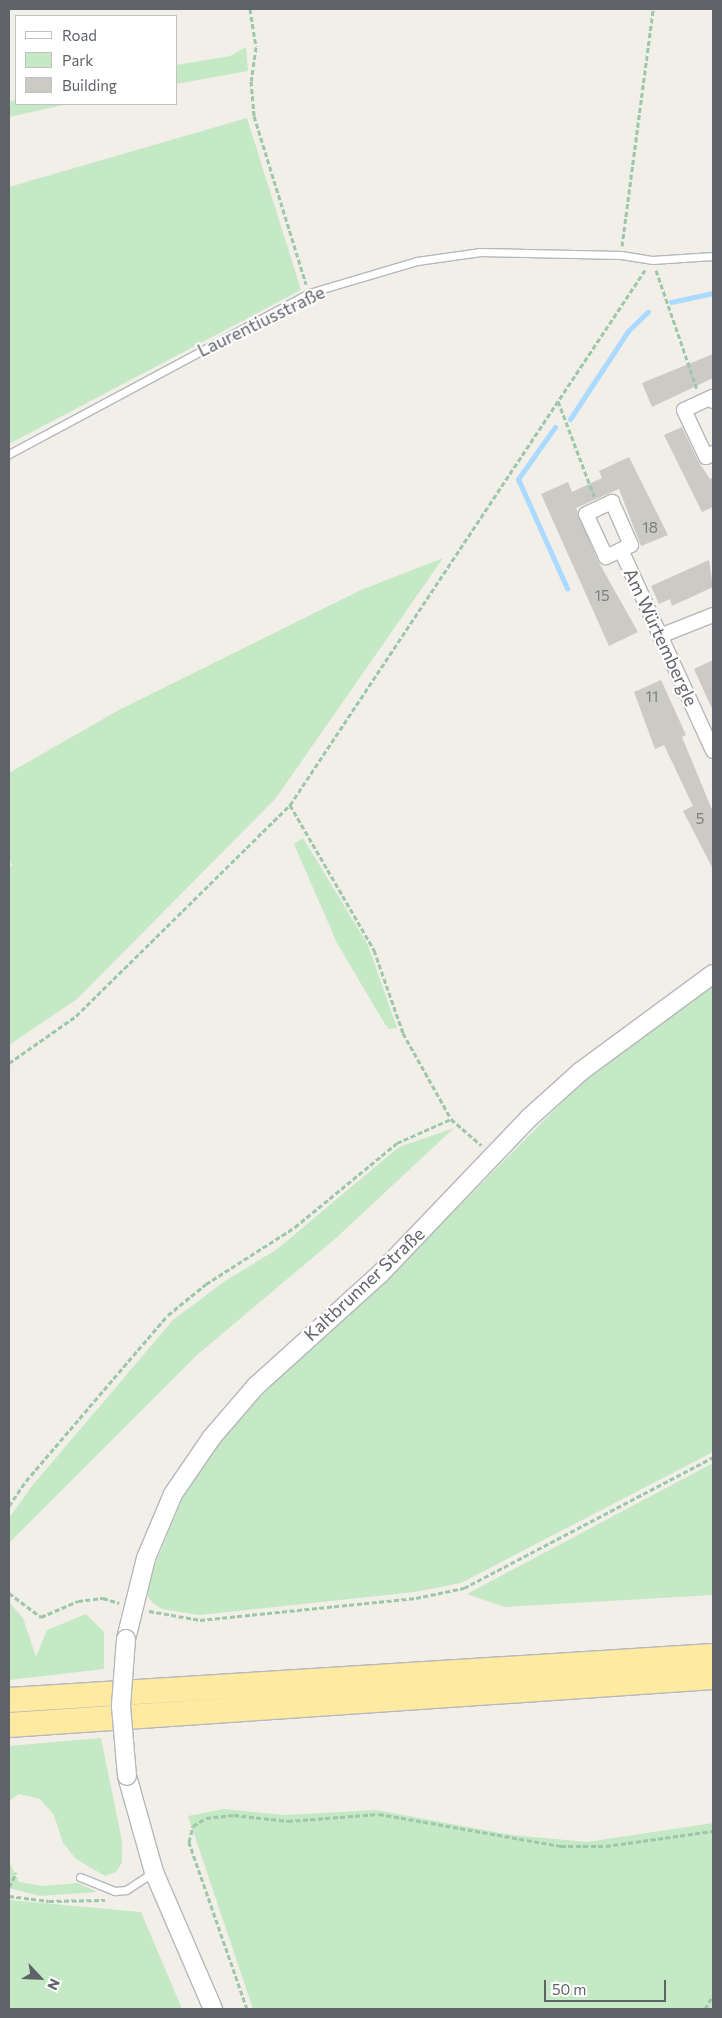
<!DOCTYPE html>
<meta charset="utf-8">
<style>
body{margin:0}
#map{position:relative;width:722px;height:2018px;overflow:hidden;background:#f1efe8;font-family:Commissioner,sans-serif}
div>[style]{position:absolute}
.green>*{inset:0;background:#c5e8c5}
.stream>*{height:5px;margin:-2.5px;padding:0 2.5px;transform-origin:2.5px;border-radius:2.5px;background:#aadaff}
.building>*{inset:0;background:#cccac5}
.path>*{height:3px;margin-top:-1.5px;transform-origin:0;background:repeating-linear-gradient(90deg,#9cc7a9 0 5px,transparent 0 7.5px)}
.roads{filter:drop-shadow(1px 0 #b5b8bc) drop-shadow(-1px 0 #b5b8bc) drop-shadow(0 1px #b5b8bc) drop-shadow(0 -1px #b5b8bc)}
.service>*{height:7px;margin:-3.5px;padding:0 3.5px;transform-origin:3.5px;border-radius:3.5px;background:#fff}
.minor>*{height:14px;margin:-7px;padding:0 7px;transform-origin:7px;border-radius:7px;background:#fff}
.tertiary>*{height:18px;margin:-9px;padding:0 9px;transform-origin:9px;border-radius:9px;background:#fff}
.trunk>*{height:24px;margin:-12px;padding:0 12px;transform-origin:12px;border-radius:12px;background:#feeaa1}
.bridges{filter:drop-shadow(1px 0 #b5b8bc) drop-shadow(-1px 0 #b5b8bc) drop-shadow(0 1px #b5b8bc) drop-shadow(0 -1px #b5b8bc)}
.tertiary-bridge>*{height:18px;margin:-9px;padding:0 9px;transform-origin:9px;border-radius:9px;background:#fff}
span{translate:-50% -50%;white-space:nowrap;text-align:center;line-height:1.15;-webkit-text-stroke:4px #fff;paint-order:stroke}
.number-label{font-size:15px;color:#7a7d7f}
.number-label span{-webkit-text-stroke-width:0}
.street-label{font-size:18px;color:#5f6368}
.frame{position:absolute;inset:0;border:10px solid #5f6368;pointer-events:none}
.legend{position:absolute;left:15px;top:15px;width:162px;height:90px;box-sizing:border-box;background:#fff;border:1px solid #bfc1c3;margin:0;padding:6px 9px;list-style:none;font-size:15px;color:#5f6368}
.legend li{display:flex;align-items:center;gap:10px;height:25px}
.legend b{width:25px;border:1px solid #bfc1c3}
.north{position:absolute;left:15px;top:1953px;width:50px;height:50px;-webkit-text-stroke:4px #fff;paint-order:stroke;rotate:115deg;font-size:14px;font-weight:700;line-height:20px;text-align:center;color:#5f6368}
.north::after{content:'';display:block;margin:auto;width:18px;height:22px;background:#5f6368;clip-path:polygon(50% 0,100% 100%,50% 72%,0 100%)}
.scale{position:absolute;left:544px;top:1980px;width:122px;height:22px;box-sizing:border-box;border:2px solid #5f6368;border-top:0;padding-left:6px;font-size:15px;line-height:18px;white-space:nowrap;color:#5f6368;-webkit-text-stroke:4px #fff;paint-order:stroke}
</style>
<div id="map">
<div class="green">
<div style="clip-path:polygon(246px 47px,248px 71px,176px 84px,176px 65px,230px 56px)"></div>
<div style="clip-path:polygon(16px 99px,16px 104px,68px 104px,9px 117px,9px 102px)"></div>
<div style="clip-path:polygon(247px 118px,301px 290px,9px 444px,9px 187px)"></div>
<div style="clip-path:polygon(443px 558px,276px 798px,77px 999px,9px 1045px,9px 867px,12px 865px,9px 858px,9px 773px,119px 710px,361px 590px)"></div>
<div style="clip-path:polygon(303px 838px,368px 945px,397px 1028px,389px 1029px,383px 1021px,337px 943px,294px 844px)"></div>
<div style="clip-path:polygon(713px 985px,713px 1452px,461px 1583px,415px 1592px,199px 1615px,162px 1609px,153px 1603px,144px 1592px,182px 1499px,219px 1443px,262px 1391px,387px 1279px,588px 1076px)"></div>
<div style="clip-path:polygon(454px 1128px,336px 1238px,197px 1355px,9px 1543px,9px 1518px,32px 1486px,173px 1320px,225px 1281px,276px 1250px,399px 1147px)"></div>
<div style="clip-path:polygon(713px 1463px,713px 1595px,505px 1607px,467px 1594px)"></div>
<div style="clip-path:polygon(9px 1602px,23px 1618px,36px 1657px,47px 1630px,86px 1614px,104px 1632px,104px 1669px,9px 1680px)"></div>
<div style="clip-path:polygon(101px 1738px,122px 1841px,122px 1862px,116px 1872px,105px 1876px,76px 1859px,63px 1843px,54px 1815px,40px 1799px,19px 1794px,9px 1801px,9px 1746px)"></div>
<div style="clip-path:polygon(224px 1809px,285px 1815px,376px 1810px,512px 1835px,587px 1842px,713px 1823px,713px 2009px,253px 2009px,188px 1816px)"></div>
<div style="clip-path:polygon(9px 1861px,19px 1882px,42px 1886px,78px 1883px,97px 1892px,40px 1896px,9px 1888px)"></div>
<div style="clip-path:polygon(9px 1900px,141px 1912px,182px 2009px,9px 2009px)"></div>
</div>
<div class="stream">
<div style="left:671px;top:302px;width:43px;rotate:-12.1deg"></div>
<div style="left:570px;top:419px;width:105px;rotate:-56.6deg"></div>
<div style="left:628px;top:331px;width:28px;rotate:-44deg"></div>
<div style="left:555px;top:427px;width:64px;rotate:125.4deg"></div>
<div style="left:518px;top:479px;width:120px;rotate:65.8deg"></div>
</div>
<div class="building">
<div style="clip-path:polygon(713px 354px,713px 378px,652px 407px,642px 383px)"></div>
<div style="clip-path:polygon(682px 427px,698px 461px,710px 479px,713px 477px,713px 507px,702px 512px,664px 435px)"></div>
<div style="clip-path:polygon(629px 457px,668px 535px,641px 546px,619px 489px,576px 508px,598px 561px,638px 632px,609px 646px,541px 494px,568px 482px,572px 492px,602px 478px,599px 471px)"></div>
<div style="clip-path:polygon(709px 560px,713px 587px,672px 606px,670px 599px,659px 604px,651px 586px)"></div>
<div style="clip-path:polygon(713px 660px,713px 711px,694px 669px)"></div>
<div style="clip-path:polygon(661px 680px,686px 735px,682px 737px,713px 812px,713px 869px,683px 811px,693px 806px,664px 745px,655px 749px,634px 692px)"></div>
</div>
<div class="path">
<div style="left:250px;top:9px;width:38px;rotate:81deg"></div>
<div style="left:256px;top:47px;width:34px;rotate:98deg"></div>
<div style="left:251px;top:81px;width:35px;rotate:85deg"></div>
<div style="left:254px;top:116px;width:176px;rotate:72.8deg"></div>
<div style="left:622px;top:246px;width:239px;rotate:-82.5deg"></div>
<div style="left:656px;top:270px;width:126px;rotate:71deg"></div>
<div style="left:558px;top:401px;width:102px;rotate:69.2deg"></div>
<div style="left:290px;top:805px;width:168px;rotate:59.9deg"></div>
<div style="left:374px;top:950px;width:88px;rotate:70.7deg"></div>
<div style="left:403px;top:1033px;width:98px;rotate:60.8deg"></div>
<div style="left:451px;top:1119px;width:40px;rotate:41deg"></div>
<div style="left:9px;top:1063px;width:82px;rotate:-35deg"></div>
<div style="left:76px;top:1016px;width:301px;rotate:-44.6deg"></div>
<div style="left:290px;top:805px;width:642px;rotate:-56.43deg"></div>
<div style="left:9px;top:1506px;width:30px;rotate:-56deg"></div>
<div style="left:26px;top:1481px;width:218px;rotate:-49.5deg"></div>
<div style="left:168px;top:1315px;width:49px;rotate:-39.2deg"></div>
<div style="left:206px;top:1284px;width:106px;rotate:-32.6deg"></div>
<div style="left:295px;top:1227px;width:132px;rotate:-39.5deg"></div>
<div style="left:397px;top:1143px;width:59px;rotate:-24deg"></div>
<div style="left:9px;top:1593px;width:40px;rotate:37deg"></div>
<div style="left:41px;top:1617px;width:40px;rotate:-23.4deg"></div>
<div style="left:78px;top:1601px;width:25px;rotate:-7deg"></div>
<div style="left:103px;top:1598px;width:17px;rotate:17deg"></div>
<div style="left:149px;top:1611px;width:52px;rotate:10deg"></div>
<div style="left:200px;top:1620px;width:217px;rotate:-5.8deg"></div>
<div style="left:416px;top:1598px;width:49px;rotate:-11.8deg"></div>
<div style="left:464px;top:1588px;width:281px;rotate:-27.7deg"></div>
<div style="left:9px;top:1887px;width:16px;rotate:-63deg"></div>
<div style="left:9px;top:1896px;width:40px;rotate:7.1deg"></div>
<div style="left:49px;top:1901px;width:56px;rotate:-1deg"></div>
<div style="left:247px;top:2009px;width:177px;rotate:-109.2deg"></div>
<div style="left:189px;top:1842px;width:16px;rotate:-76deg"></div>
<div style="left:193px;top:1826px;width:15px;rotate:-32deg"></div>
<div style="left:206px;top:1818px;width:28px;rotate:-6deg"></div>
<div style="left:234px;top:1815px;width:54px;rotate:6.3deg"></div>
<div style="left:288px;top:1821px;width:91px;rotate:-4.4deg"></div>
<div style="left:379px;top:1814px;width:185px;rotate:10deg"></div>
<div style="left:561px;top:1846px;width:45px"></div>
<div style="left:606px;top:1846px;width:108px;rotate:-8deg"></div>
<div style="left:705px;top:2009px;width:16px;rotate:-60deg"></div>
</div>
<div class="roads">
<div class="service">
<div style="left:9px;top:454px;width:340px;rotate:-28.2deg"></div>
<div style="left:309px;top:293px;width:113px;rotate:-16.5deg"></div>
<div style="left:417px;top:261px;width:64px;rotate:-8.1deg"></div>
<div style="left:480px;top:252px;width:141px;rotate:1.2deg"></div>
<div style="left:621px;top:255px;width:31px;rotate:9deg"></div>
<div style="left:652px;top:260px;width:61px;rotate:-3.8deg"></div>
<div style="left:80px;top:1877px;width:38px;rotate:22deg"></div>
<div style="left:115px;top:1891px;width:11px;rotate:-5deg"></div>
<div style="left:126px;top:1890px;width:33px;rotate:-33deg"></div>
</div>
<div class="minor">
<div style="left:713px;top:401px;width:4px;rotate:-104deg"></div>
<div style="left:712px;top:397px;width:31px;rotate:155deg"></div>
<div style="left:684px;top:410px;width:52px;rotate:64.9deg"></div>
<div style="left:706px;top:457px;width:8px;rotate:-30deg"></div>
<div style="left:612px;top:502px;width:47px;rotate:66.2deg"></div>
<div style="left:631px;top:545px;width:28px;rotate:154deg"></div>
<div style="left:606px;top:557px;width:47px;rotate:-114.9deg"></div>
<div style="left:586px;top:514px;width:29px;rotate:-25deg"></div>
<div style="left:621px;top:550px;width:221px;rotate:65.4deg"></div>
<div style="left:660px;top:636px;width:57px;rotate:-21.6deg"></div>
</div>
<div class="tertiary">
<div style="left:126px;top:1639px;width:83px;rotate:-76.1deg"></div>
<div style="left:146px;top:1558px;width:69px;rotate:-67.1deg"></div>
<div style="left:173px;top:1494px;width:69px;rotate:-55.6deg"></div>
<div style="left:212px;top:1437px;width:67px;rotate:-49.2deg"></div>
<div style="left:256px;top:1386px;width:166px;rotate:-42.1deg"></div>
<div style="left:379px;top:1275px;width:217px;rotate:-46.3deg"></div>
<div style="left:529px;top:1118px;width:69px;rotate:-42deg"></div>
<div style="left:580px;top:1072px;width:165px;rotate:-36.4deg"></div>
<div style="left:127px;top:1776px;width:100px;rotate:74.3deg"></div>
<div style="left:154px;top:1872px;width:149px;rotate:66.7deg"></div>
</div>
<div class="trunk">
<div style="left:9px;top:1700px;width:705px;rotate:-3.58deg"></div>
<div style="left:9px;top:1725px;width:706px;rotate:-3.9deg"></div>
</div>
</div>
<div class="bridges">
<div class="tertiary-bridge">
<div style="left:126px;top:1639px;width:67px;rotate:94.3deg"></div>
<div style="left:121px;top:1706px;width:70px;rotate:85.1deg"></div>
</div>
</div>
<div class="number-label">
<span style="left:650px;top:528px">18</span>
<span style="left:602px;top:596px">15</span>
<span style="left:652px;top:697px">11</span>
<span style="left:700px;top:819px">5</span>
</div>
<div class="street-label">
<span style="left:261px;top:321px;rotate:-26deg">Laurentiusstraße</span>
<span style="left:661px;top:637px;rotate:65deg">Am Würtembergle</span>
<span style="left:364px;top:1284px;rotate:-43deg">Kaltbrunner Straße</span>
</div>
<div class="frame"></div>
<ul class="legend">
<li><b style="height:6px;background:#fff"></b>Road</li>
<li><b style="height:14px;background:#c5e8c5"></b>Park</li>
<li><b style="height:14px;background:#cccac5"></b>Building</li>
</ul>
<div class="north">N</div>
<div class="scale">50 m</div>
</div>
